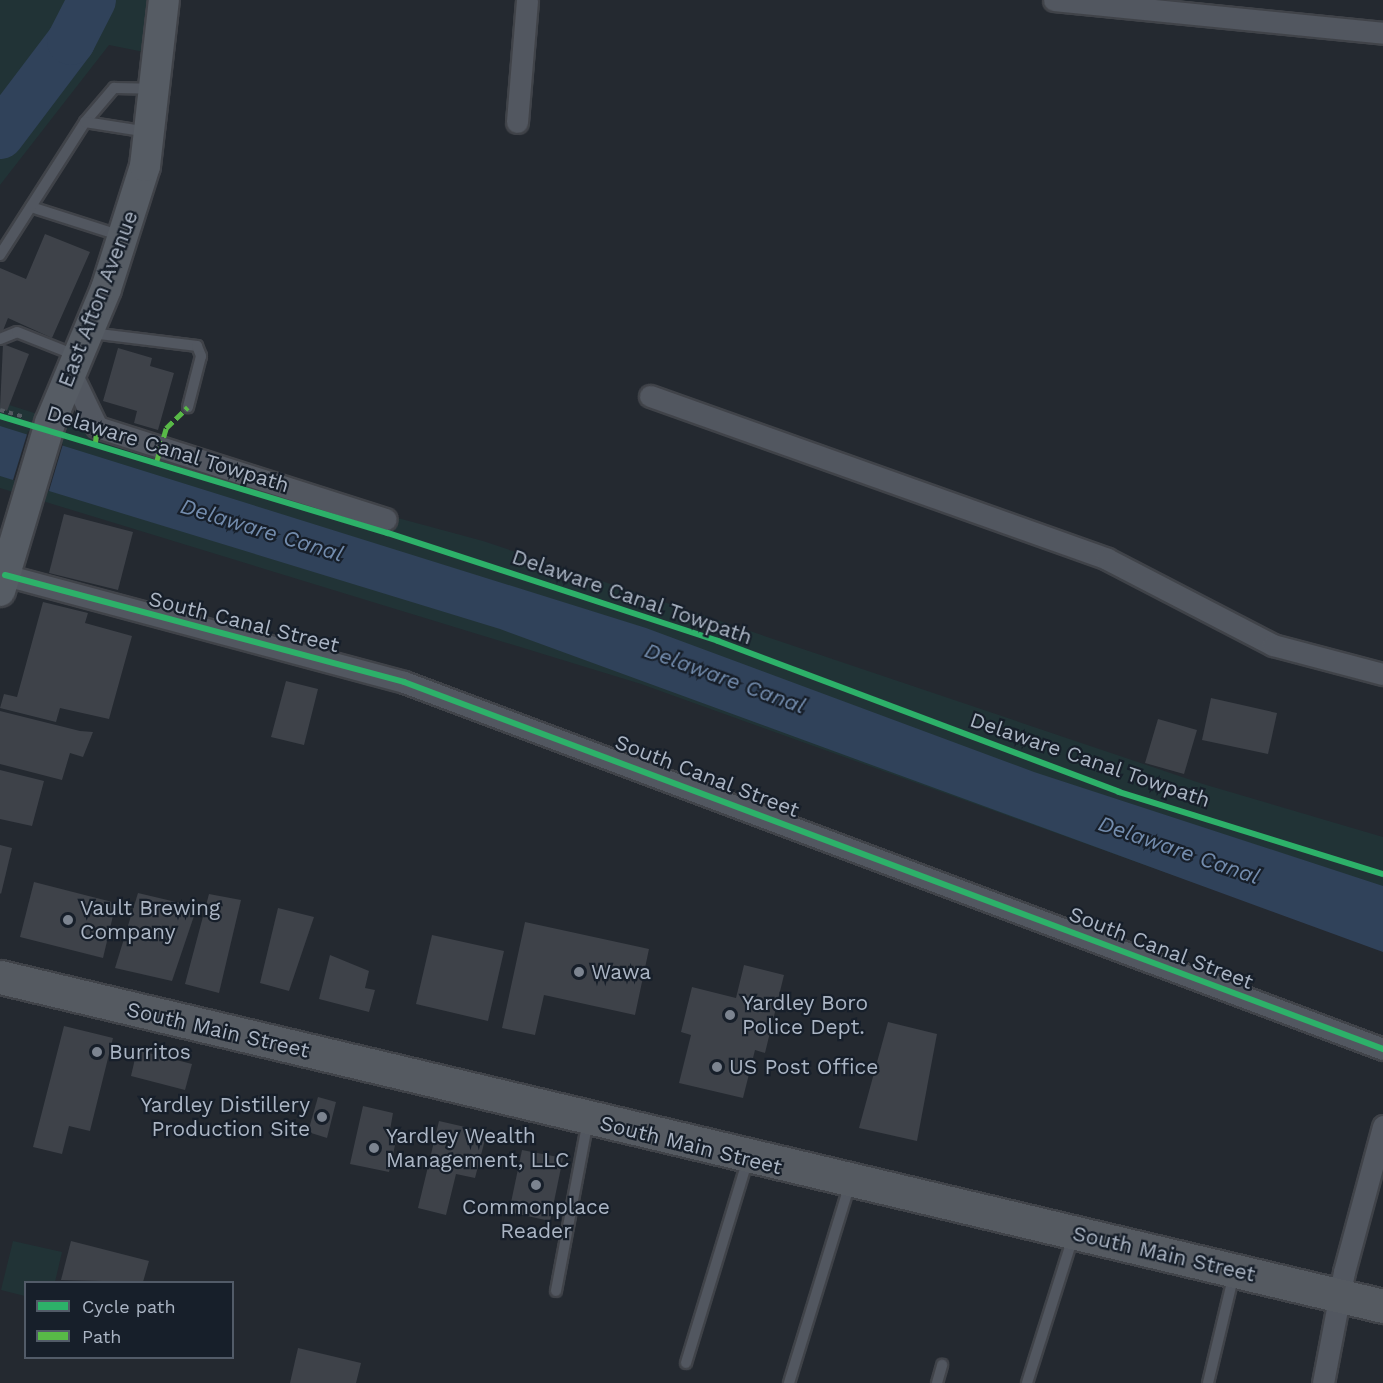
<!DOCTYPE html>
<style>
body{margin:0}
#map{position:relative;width:1383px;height:1383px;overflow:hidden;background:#242930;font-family:"Work Sans",sans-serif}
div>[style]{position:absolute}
.green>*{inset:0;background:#213336}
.water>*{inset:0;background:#30425a}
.pier>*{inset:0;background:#242930}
.river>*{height:48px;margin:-24px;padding:0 24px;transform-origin:24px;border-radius:24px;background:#30425a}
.building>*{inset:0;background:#3e4249}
.path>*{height:4px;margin-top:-2px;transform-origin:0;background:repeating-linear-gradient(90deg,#555b62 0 4.5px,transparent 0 9px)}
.roads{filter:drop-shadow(2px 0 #404349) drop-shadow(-2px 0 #404349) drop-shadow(0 2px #404349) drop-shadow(0 -2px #404349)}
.lane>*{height:10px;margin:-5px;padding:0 5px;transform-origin:5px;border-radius:5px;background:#525760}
.street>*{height:21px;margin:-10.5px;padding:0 10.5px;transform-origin:10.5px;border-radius:10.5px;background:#525760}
.secondary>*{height:30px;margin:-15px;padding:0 15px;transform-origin:15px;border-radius:15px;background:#565c64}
.primary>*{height:33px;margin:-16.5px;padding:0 16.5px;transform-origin:16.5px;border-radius:16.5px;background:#555a61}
.quiet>*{height:4.5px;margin-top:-2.25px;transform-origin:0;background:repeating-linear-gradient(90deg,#58b947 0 9px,transparent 0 13.5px)}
.cycleway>*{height:6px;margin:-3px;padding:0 3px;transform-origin:3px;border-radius:3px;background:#2db169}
.dots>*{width:16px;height:16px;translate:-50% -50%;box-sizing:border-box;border:3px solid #171f2a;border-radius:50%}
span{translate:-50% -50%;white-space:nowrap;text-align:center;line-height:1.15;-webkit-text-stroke:4.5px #171f2a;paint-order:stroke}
.street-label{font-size:21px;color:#abb5c4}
.poi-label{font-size:21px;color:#abb5c4}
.left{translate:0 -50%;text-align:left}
.right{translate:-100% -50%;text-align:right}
.water-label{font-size:22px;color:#738cad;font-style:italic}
.legend{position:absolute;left:24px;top:1281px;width:210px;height:78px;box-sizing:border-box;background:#171f2a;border:2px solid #525b68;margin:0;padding:8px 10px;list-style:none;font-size:18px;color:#abb5c4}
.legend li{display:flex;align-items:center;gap:12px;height:30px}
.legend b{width:30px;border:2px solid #525b68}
</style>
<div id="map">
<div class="green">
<div style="clip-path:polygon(0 0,151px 0,144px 52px,109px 45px,0 185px)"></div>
<div style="clip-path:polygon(0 402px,168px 456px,483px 541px,1203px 784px,1383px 837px,1383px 932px,1223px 893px,641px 684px,0 488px)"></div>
<div style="clip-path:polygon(13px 1241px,62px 1252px,55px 1282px,26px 1282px,25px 1296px,1px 1290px)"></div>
</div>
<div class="water">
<div style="clip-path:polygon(0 426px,646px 628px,1034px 772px,1383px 886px,1383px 952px,500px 629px,0 476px)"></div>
</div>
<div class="pier">
<div style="clip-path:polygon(28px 431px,63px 444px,49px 491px,13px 480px)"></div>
</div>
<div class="river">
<div style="left:0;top:135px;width:118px;rotate:-52.9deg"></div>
<div style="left:71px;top:41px;width:46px;rotate:-62.9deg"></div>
</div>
<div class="building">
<div style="clip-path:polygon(45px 234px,90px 252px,52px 338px,8px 318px,0 338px,0 268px,26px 279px)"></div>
<div style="clip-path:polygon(3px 344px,29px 354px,7px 411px,0 408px)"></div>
<div style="clip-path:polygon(118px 348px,152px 358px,150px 366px,174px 373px,158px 430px,134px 423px,137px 411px,103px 401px)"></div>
<div style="clip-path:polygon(64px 514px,133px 532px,118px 590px,49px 573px)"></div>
<div style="clip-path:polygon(43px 602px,88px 613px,85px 623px,132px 636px,109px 719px,60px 708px,56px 722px,0 708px,4px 694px,17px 697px)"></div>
<div style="clip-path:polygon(286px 681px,318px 689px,304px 745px,271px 737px)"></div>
<div style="clip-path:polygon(1211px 698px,1277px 713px,1268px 754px,1202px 740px)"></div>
<div style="clip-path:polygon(0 711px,80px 731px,93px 732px,83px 757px,70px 753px,62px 780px,0 764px)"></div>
<div style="clip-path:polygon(1158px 719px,1197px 730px,1184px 774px,1145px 763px)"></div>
<div style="clip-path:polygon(0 770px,44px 781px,32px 826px,0 819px)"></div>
<div style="clip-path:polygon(0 845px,12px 848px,1px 894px,0 893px)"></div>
<div style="clip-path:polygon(34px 882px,116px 903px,103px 958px,20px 937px)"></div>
<div style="clip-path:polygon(138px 893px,197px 907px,172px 981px,115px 968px)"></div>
<div style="clip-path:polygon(209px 894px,241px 900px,219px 993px,185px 984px)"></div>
<div style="clip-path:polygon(278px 908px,314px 917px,289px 991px,260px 983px)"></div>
<div style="clip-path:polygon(525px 922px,649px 949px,635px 1015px,544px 995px,535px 1035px,502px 1028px)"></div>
<div style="clip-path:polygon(432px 935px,504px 951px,488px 1021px,416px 1004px)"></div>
<div style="clip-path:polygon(330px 955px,369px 971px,365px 988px,375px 990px,369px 1012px,319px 999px)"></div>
<div style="clip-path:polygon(744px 965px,784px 975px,765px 1053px,755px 1050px,743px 1098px,679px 1083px,691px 1035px,681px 1032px,692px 987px,736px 998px)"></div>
<div style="clip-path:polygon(888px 1022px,937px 1034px,917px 1141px,859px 1128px)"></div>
<div style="clip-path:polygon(64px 1026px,113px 1038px,90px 1131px,69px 1126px,62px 1154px,33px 1147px)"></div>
<div style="clip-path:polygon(137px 1050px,192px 1064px,185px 1090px,131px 1076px)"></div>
<div style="clip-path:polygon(318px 1097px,336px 1102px,327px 1138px,308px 1132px)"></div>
<div style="clip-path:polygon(363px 1106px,393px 1113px,390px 1130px,398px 1132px,389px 1172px,350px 1164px)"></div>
<div style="clip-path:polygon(439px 1121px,487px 1132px,475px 1178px,456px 1174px,446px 1215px,418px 1208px)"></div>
<div style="clip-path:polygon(522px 1150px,563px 1158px,550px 1221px,509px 1212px)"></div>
<div style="clip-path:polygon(71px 1241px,149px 1261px,143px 1282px,61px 1280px)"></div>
<div style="clip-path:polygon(298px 1348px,361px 1363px,356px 1383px,290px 1383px)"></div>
</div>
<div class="path">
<div style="left:0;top:410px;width:25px;rotate:16deg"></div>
</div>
<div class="roads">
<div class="lane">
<div style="left:85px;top:122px;width:45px;rotate:-49.5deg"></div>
<div style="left:114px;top:88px;width:39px;rotate:1deg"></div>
<div style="left:31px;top:207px;width:96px;rotate:17.7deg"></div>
<div style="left:0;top:255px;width:158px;rotate:-57.4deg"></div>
<div style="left:85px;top:122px;width:64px;rotate:9deg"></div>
<div style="left:91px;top:333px;width:107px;rotate:7deg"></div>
<div style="left:197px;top:346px;width:11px;rotate:68deg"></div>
<div style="left:201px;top:356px;width:53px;rotate:104.3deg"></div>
<div style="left:0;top:339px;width:18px;rotate:-22deg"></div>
<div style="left:17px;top:332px;width:62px;rotate:21.6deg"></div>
<div style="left:556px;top:1291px;width:174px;rotate:-79.4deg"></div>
<div style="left:686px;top:1363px;width:213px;rotate:-73.1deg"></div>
<div style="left:789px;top:1383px;width:209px;rotate:-73deg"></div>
<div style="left:937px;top:1383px;width:19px;rotate:-74deg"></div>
<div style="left:1027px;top:1383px;width:153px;rotate:-72.5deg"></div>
<div style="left:1208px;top:1383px;width:112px;rotate:-76.6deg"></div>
</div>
<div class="street">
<div style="left:1054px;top:0;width:331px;rotate:5.7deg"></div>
<div style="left:517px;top:122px;width:122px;rotate:-85.3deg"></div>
<div style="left:70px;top:371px;width:62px;rotate:64.3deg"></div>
<div style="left:97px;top:427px;width:303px;rotate:17.7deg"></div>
<div style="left:650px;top:396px;width:485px;rotate:19.6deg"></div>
<div style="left:1107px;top:559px;width:187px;rotate:27.4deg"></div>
<div style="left:1273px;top:645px;width:114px;rotate:14.8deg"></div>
<div style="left:5px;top:575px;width:413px;rotate:15deg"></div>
<div style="left:404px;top:682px;width:1046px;rotate:20.55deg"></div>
<div style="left:1323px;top:1383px;width:113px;rotate:-79.3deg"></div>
<div style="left:1344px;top:1272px;width:151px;rotate:-75deg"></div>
</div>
<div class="secondary">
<div style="left:0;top:591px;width:175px;rotate:-73.4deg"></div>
<div style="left:50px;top:423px;width:145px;rotate:-67.3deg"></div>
<div style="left:106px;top:289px;width:129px;rotate:-72.4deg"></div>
<div style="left:145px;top:166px;width:167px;rotate:-83.5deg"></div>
</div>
<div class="primary">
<div style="left:0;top:977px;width:1422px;rotate:13.38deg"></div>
</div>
</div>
<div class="quiet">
<div style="left:95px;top:444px;width:17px;rotate:-83deg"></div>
<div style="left:156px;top:463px;width:36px;rotate:-74deg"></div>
<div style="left:166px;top:428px;width:30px;rotate:-44deg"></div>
</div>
<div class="cycleway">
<div style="left:0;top:416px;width:405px;rotate:16.8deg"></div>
<div style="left:388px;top:533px;width:347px;rotate:18.1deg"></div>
<div style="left:718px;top:641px;width:428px;rotate:20.6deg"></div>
<div style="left:1119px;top:792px;width:276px;rotate:17.3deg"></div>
<div style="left:5px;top:575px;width:413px;rotate:15deg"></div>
<div style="left:404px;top:682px;width:1046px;rotate:20.55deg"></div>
</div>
<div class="dots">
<div style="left:68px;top:920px;background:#7c8490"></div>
<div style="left:579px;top:972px;background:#7c8490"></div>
<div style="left:730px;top:1015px;background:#7c8490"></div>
<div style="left:97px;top:1052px;background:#7c8490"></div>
<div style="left:717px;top:1067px;background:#7c8490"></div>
<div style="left:322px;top:1117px;background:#7c8490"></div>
<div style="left:374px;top:1148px;background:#7c8490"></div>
<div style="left:536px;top:1185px;background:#7c8490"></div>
</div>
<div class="street-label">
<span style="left:98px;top:299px;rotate:-69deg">East Afton Avenue</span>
<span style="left:168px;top:449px;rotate:17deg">Delaware Canal Towpath</span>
<span style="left:632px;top:597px;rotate:19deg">Delaware Canal Towpath</span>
<span style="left:244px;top:622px;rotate:14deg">South Canal Street</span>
<span style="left:1090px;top:760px;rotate:19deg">Delaware Canal Towpath</span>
<span style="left:707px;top:776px;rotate:21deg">South Canal Street</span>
<span style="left:1161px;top:948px;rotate:21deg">South Canal Street</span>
<span style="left:218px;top:1030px;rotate:13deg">South Main Street</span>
<span style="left:691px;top:1145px;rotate:14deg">South Main Street</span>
<span style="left:1164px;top:1254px;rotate:13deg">South Main Street</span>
</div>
<div class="poi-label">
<span class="left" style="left:80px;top:920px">Vault Brewing<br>Company</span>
<span class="left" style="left:591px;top:972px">Wawa</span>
<span class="left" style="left:742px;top:1015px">Yardley Boro<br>Police Dept.</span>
<span class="left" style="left:109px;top:1052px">Burritos</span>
<span class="left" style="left:729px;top:1067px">US Post Office</span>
<span class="right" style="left:310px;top:1117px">Yardley Distillery<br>Production Site</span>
<span class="left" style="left:386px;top:1148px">Yardley Wealth<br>Management, LLC</span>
<span style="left:536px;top:1219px">Commonplace<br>Reader</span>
</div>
<div class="water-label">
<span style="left:262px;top:530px;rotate:17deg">Delaware Canal</span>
<span style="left:725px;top:678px;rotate:20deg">Delaware Canal</span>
<span style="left:1179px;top:850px;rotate:19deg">Delaware Canal</span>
</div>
<ul class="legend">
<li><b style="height:8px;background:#2db169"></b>Cycle path</li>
<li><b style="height:8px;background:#58b947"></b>Path</li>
</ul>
</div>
